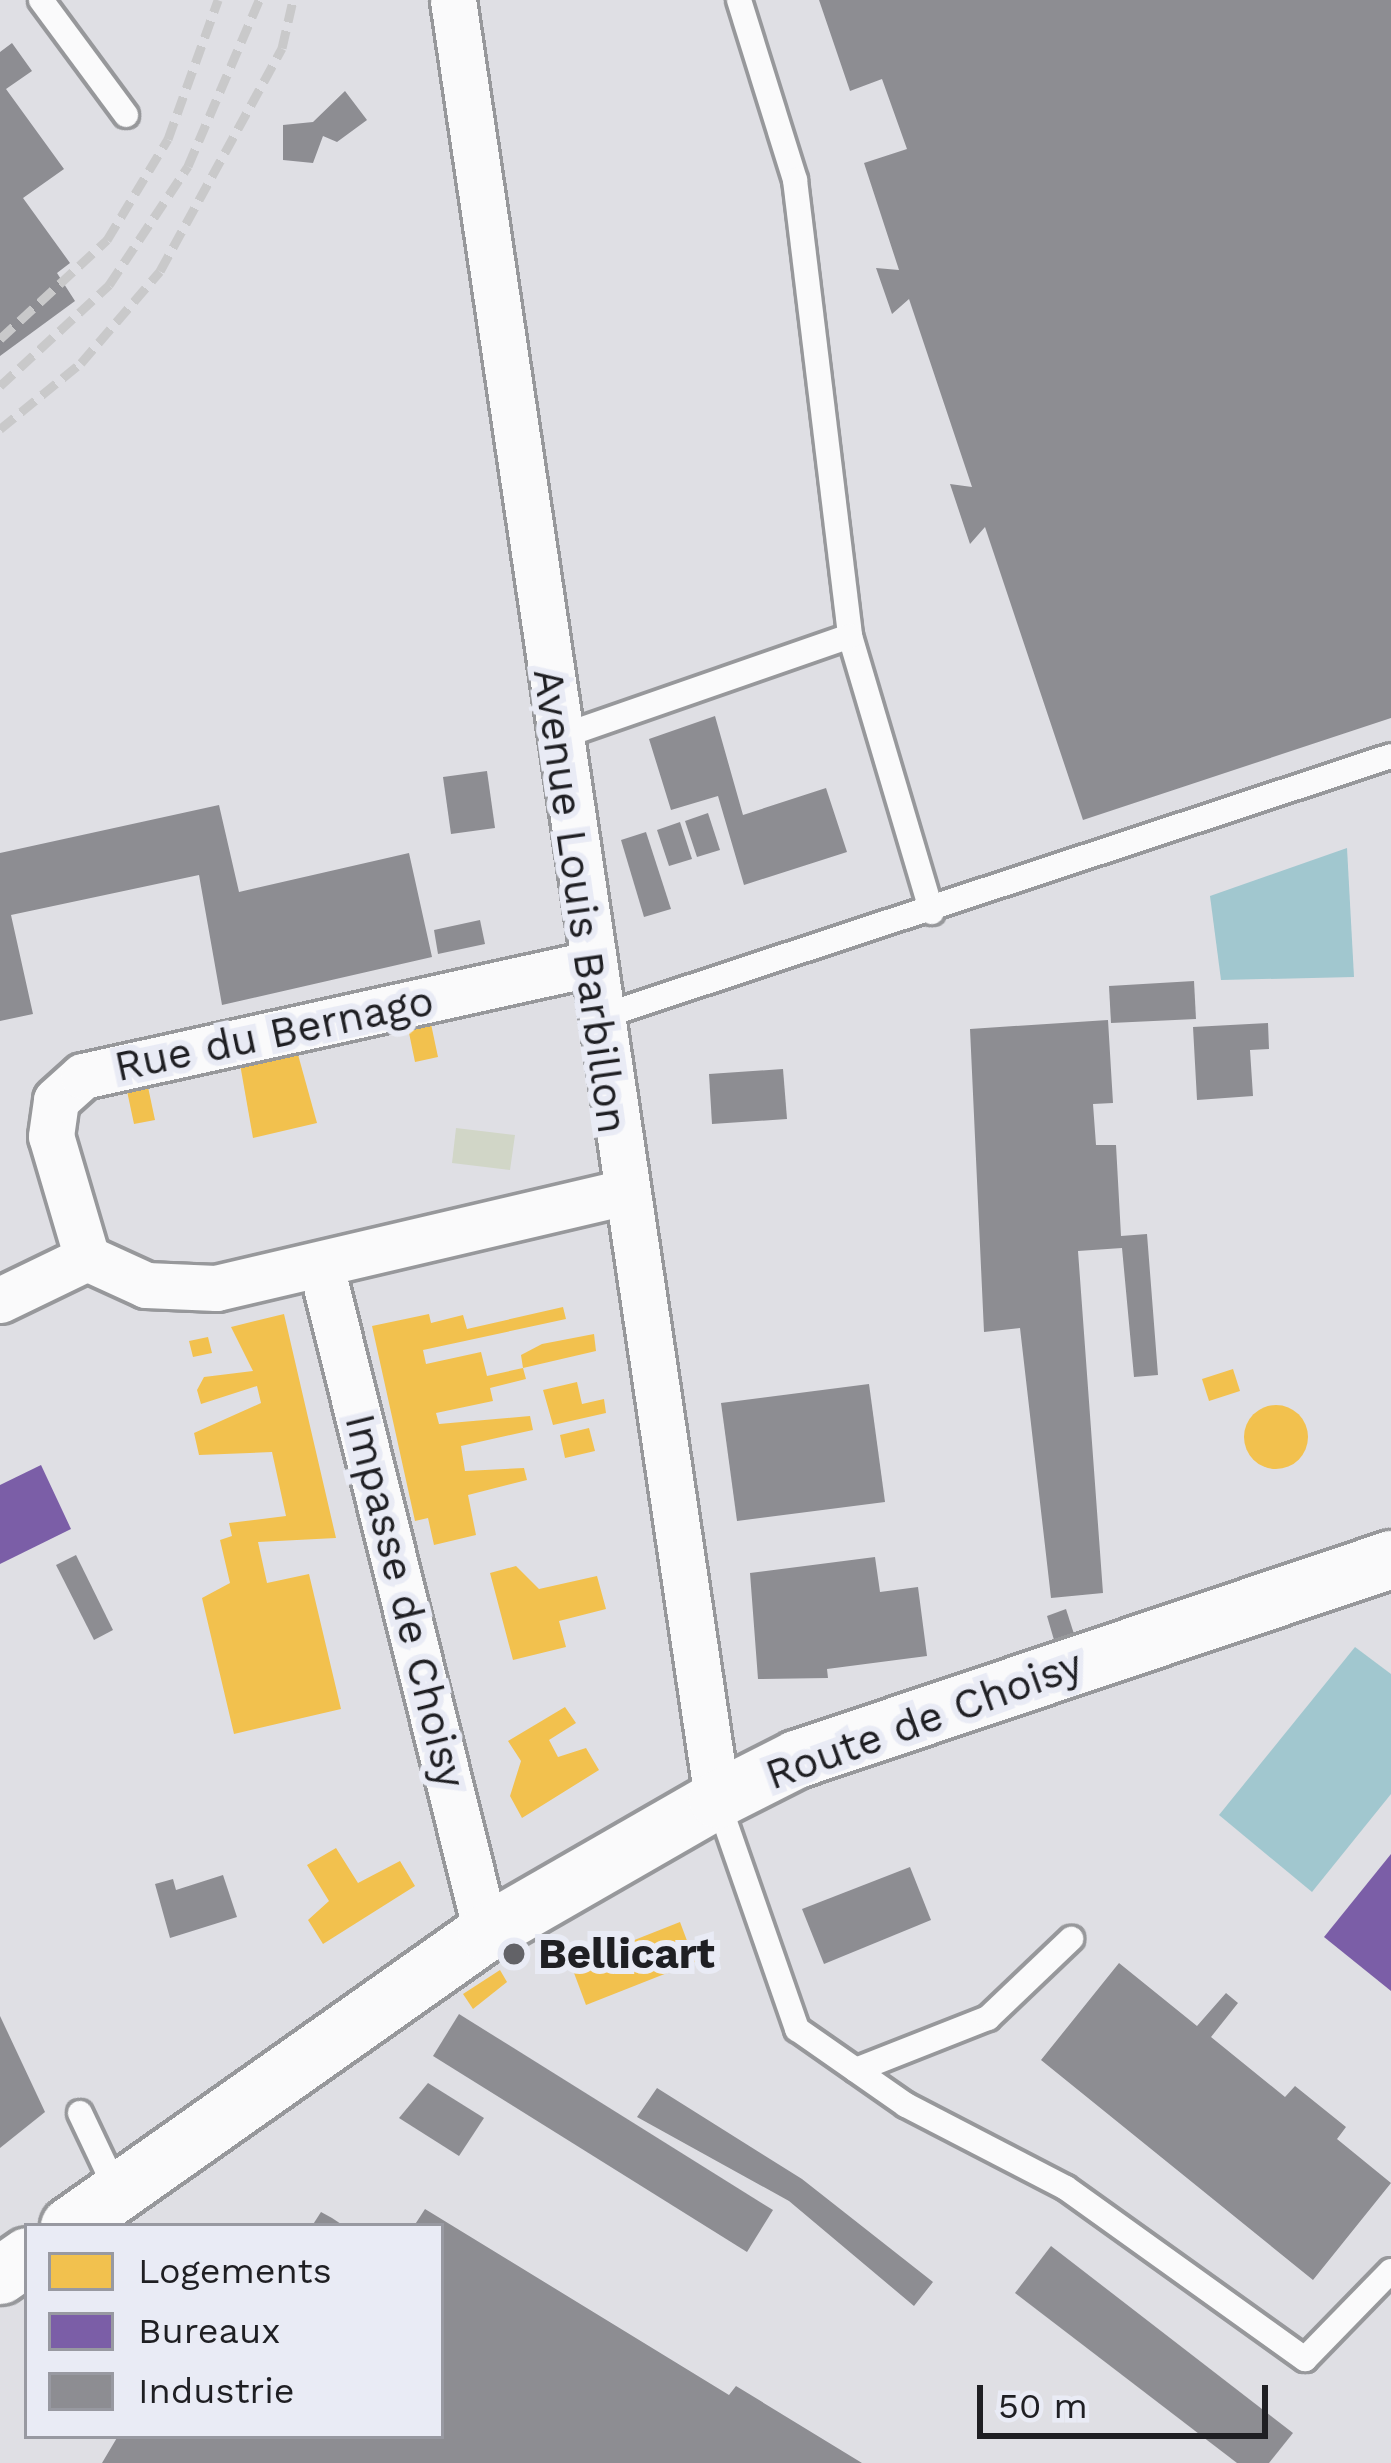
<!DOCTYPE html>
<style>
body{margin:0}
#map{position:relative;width:1391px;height:2463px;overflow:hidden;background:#dfdfe4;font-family:"Work Sans",sans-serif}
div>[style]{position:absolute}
.green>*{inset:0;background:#d1d6c7}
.water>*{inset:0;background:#a1c7cf}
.homes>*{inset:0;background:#f2c14e}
.round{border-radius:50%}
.offices>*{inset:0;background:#7b5ea7}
.industry>*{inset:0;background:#8d8d92}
.roads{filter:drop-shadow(3px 0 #97989b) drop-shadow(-3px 0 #97989b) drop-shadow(0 3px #97989b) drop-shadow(0 -3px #97989b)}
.service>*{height:24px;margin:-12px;padding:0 12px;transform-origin:12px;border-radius:12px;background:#fafafb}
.minor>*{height:45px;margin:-22.5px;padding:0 22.5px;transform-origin:22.5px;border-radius:22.5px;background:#fafafb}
.tertiary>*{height:57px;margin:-28.5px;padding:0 28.5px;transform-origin:28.5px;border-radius:28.5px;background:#fafafb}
.rail>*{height:9px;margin-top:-4.5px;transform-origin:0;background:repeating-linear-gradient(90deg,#c9c9ca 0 18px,transparent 0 27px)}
.dots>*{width:33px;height:33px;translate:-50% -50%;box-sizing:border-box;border:6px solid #e9ebf5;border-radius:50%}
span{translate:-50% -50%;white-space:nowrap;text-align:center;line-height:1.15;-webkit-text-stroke:12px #e9ebf5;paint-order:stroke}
.street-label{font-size:42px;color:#1f1f23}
.poi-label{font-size:42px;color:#1f1f23;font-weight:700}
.left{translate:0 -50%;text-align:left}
.legend{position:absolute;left:24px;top:2223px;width:420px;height:216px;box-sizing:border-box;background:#e9ebf5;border:3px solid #9899a1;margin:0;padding:15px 21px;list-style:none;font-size:36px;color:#1f1f23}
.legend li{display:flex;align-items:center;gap:24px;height:60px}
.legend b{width:60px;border:3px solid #9899a1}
.scale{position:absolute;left:977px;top:2385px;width:291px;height:54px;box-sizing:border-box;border:6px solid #1f1f23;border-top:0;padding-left:15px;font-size:36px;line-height:42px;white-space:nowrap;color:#1f1f23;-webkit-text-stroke:9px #e9ebf5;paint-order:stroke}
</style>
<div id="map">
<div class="green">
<div style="clip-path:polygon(456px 1128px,515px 1135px,510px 1170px,452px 1163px)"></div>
</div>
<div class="water">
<div style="clip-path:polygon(1347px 848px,1354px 977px,1221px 980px,1210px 896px)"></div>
<div style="clip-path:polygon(1355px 1647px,1391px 1674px,1391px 1794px,1312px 1892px,1219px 1815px)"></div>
</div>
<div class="homes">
<div style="clip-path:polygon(431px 1024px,438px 1057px,415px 1062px,408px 1028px)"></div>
<div style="clip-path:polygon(297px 1051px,317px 1123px,253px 1138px,240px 1064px)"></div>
<div style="clip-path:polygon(148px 1087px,155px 1120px,134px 1124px,127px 1091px)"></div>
<div style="clip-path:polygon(563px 1307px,566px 1319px,423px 1350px,426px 1364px,481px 1352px,487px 1376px,523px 1368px,526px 1379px,490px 1388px,493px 1401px,436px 1413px,439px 1424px,530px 1416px,533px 1430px,461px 1446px,465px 1471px,524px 1468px,527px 1480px,468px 1495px,476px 1535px,434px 1545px,428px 1518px,415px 1521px,372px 1326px,429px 1314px,431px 1323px,463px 1315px,467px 1329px)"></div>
<div style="clip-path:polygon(284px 1314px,336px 1538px,258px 1542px,267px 1583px,309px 1574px,341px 1709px,234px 1734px,202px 1598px,230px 1583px,220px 1540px,232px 1536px,229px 1523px,286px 1516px,272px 1452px,199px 1455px,194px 1433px,261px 1403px,257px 1386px,201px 1404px,197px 1390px,204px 1377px,253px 1371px,231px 1327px)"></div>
<div style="clip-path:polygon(594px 1334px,596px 1351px,523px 1368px,521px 1355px,542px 1344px)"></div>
<div style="clip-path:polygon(208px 1337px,212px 1353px,193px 1357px,189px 1341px)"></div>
<div style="clip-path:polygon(1233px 1369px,1240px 1391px,1209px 1401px,1202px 1379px)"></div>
<div style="clip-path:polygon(577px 1382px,582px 1404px,604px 1399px,606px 1413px,553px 1425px,543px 1390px)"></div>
<div class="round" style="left:1244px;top:1405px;width:64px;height:64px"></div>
<div style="clip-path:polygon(589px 1428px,595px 1451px,565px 1458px,560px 1435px)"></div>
<div style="clip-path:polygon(516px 1566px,539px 1589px,597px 1576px,606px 1609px,559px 1621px,566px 1647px,513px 1660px,490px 1573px)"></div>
<div style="clip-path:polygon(565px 1707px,576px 1723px,549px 1740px,558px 1757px,586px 1748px,599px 1770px,522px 1818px,510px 1796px,521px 1761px,508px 1741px)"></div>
<div style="clip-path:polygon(336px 1848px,358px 1883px,400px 1861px,415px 1886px,323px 1944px,308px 1920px,329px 1901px,307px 1865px)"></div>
<div style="clip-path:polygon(680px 1922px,695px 1962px,586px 2005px,571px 1965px)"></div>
<div style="clip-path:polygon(500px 1970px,507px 1982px,473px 2009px,463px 1994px)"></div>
</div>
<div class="offices">
<div style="clip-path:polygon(41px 1465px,71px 1529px,0 1564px,0 1485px)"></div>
<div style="clip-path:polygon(1391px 1854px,1391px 1991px,1324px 1937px)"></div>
</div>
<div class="industry">
<div style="clip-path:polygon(819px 0,1391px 0,1391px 718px,1083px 820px,985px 527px,970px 544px,950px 484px,972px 487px,909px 299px,892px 314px,876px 268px,899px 270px,864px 163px,907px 149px,882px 79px,850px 91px)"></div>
<div style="clip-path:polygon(12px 43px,32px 71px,6px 89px,64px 169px,23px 198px,70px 263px,57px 273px,75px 301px,0 356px,0 52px)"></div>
<div style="clip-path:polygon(345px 91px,367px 120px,337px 142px,323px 136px,313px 163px,283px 160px,283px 125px,313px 122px)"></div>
<div style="clip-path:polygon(715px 716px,743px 815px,826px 788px,847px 852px,744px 885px,718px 796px,671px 810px,649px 739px)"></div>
<div style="clip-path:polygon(487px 771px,495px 828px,451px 834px,443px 777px)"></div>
<div style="clip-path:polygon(219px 805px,239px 892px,409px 853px,432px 957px,222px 1005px,199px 875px,11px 915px,33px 1014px,0 1021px,0 853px)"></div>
<div style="clip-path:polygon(708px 813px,720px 850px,697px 857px,685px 821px)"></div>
<div style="clip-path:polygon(680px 822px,692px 859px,669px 866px,657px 830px)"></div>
<div style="clip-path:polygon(646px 832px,671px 909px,644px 917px,621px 840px)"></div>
<div style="clip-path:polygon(480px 920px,485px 944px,438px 954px,434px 930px)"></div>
<div style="clip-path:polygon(1194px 981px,1196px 1019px,1111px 1023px,1109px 986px)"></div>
<div style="clip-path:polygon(1108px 1020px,1113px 1103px,1093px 1104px,1096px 1145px,1116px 1145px,1121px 1236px,1147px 1234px,1158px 1375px,1134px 1377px,1122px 1248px,1078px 1251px,1103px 1593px,1051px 1598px,1020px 1328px,984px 1332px,970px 1029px)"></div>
<div style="clip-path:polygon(1268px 1023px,1269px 1049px,1250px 1050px,1253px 1096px,1197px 1100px,1193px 1027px)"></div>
<div style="clip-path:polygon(783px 1069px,787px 1119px,712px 1124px,709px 1074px)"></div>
<div style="clip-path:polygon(869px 1384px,885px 1502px,737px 1521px,721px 1403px)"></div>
<div style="clip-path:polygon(76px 1555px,113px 1630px,94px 1640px,56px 1565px)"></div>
<div style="clip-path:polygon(875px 1557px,880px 1592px,918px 1587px,927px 1656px,827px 1669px,828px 1678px,758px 1679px,750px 1573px)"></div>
<div style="clip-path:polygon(1066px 1609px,1074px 1634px,1054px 1640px,1047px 1616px)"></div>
<div style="clip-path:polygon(910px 1867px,931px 1920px,824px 1964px,802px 1909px)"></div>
<div style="clip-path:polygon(223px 1875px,237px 1917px,170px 1938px,155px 1884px,173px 1879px,176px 1890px)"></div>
<div style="clip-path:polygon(1119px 1963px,1197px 2026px,1226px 1993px,1238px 2003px,1211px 2037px,1285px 2097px,1295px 2086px,1346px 2127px,1337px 2139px,1391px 2183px,1313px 2280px,1041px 2060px)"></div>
<div style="clip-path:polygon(459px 2014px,773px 2210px,747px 2252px,433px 2056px)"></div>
<div style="clip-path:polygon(0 2016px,45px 2112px,0 2148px)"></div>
<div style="clip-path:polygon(428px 2083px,484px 2118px,459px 2156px,399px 2118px)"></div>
<div style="clip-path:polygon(657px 2088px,802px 2179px,933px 2282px,914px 2306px,789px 2201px,637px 2117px)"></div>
<div style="clip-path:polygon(425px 2209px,729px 2395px,736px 2386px,862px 2463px,102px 2463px,118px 2436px,441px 2436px,441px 2226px,414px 2226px)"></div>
<div style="clip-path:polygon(321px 2212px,332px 2218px,344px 2226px,312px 2226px)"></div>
<div style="clip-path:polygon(1051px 2246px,1293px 2433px,1269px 2463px,1237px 2463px,1015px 2293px)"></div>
</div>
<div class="roads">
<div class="service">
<div style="left:41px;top:0;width:143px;rotate:53.5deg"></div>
<div style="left:739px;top:0;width:189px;rotate:72.7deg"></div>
<div style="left:795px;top:180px;width:459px;rotate:83.1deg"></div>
<div style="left:850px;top:636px;width:288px;rotate:73.5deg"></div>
<div style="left:557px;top:738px;width:310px;rotate:-19.2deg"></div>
<div style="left:597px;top:1018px;width:836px;rotate:-18.26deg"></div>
<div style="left:717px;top:1799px;width:244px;rotate:70.8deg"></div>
<div style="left:797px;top:2029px;width:133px;rotate:34.9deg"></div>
<div style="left:906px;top:2105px;width:180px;rotate:27.4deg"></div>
<div style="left:1066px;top:2188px;width:294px;rotate:35.6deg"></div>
<div style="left:1305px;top:2359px;width:123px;rotate:-45.7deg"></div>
<div style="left:856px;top:2070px;width:142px;rotate:-21.5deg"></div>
<div style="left:988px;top:2018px;width:115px;rotate:-43.6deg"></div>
<div style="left:80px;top:2113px;width:86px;rotate:64.6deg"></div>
</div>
<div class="minor">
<div style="left:453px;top:0;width:1818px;rotate:81.65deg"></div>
<div style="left:87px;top:1258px;width:127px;rotate:-106.4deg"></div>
<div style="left:51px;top:1136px;width:36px;rotate:-82deg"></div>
<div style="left:56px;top:1100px;width:36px;rotate:-42deg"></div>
<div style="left:83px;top:1076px;width:518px;rotate:-12.48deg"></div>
<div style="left:322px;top:1270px;width:682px;rotate:76.09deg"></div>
<div style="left:0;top:1300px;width:97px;rotate:-25.8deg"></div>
<div style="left:87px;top:1258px;width:65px;rotate:24.6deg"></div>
<div style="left:146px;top:1285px;width:70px;rotate:2.5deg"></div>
<div style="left:216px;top:1288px;width:415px;rotate:-13.2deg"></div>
</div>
<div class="tertiary">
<div style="left:69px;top:2226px;width:510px;rotate:-35.19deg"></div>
<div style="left:486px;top:1932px;width:267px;rotate:-29.9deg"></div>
<div style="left:717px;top:1799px;width:89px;rotate:-26.9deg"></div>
<div style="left:796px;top:1759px;width:628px;rotate:-18.58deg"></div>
<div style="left:0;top:2275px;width:33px;rotate:-35deg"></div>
</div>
</div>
<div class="rail">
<div style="left:0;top:339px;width:146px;rotate:-42.8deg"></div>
<div style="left:107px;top:240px;width:118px;rotate:-58.9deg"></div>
<div style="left:168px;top:139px;width:148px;rotate:-70.2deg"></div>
<div style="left:0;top:386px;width:149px;rotate:-42.8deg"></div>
<div style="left:109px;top:285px;width:143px;rotate:-56.4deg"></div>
<div style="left:188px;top:166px;width:181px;rotate:-66.8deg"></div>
<div style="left:0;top:429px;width:104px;rotate:-39.2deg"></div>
<div style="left:81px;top:363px;width:121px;rotate:-49.3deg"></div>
<div style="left:160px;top:271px;width:254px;rotate:-61.3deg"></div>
<div style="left:282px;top:48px;width:49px;rotate:-77.1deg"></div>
</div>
<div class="dots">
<div style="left:514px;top:1954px;background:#626267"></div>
</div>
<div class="street-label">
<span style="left:580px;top:901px;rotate:82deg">Avenue Louis Barbillon</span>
<span style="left:274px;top:1034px;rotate:-12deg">Rue du Bernago</span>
<span style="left:405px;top:1601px;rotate:76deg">Impasse de Choisy</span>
<span style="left:924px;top:1720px;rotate:-20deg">Route de Choisy</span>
</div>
<div class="poi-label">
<span class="left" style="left:538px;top:1954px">Bellicart</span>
</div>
<ul class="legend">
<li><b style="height:33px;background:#f2c14e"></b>Logements</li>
<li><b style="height:33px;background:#7b5ea7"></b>Bureaux</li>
<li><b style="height:33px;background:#8d8d92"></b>Industrie</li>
</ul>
<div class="scale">50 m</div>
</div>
